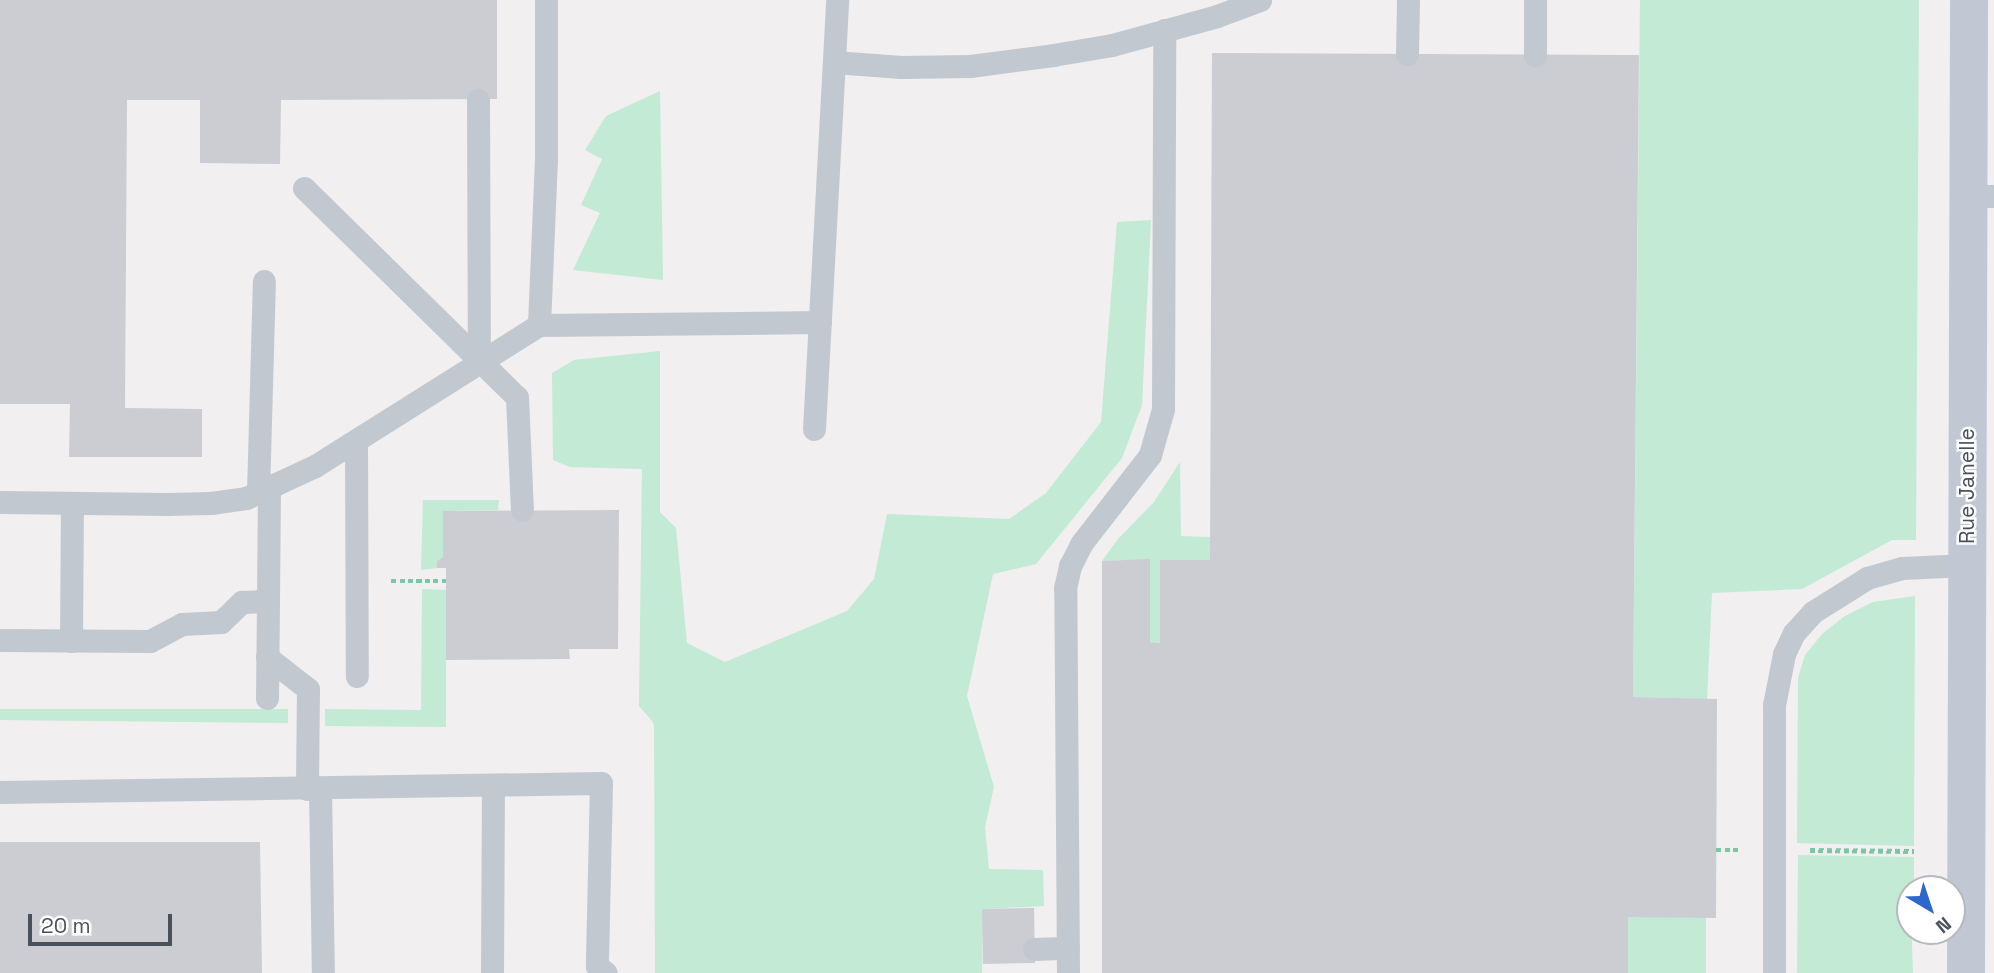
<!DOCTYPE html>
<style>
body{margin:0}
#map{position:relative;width:1994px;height:973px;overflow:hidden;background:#f1efef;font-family:"Space Grotesk",sans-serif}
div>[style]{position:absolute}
.green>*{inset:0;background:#c2ead4}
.building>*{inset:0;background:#cccdd3}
.path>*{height:4.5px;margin-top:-2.25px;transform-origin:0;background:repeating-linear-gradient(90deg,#7ec4a7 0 5px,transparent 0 8.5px)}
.lane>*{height:23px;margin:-11.5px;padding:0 11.5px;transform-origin:11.5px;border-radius:11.5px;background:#c1c8cf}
.secondary>*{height:38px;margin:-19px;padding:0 19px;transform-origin:19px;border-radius:19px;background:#c1c8d3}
span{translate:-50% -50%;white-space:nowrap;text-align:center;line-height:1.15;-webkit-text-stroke:5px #fff;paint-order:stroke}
.street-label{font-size:21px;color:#49505a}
.north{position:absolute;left:1896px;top:875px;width:70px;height:70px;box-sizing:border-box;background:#fff;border:2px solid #b6b9bd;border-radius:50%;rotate:141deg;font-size:19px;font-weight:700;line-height:28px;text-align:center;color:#49505a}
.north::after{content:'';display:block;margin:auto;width:24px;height:32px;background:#2e66cc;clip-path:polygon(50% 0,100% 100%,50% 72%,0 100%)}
.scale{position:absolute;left:28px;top:914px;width:144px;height:32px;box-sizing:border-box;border:4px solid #49505a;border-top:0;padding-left:9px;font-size:21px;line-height:24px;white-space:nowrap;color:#49505a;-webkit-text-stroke:5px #fff;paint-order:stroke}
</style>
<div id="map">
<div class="green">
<div style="clip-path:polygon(1640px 0,1919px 0,1916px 540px,1892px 540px,1802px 589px,1712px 593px,1707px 699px,1633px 697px)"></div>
<div style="clip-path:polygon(660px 91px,663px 280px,573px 270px,600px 213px,581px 205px,602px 159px,585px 150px,606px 116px)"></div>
<div style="clip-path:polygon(1151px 220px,1142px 405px,1122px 458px,1036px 564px,993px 574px,967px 696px,994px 787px,985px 827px,989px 869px,1043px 870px,1044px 906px,983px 909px,982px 973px,655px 973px,654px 726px,653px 722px,639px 706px,642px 469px,570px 467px,553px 460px,552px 373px,574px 360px,660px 351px,660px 512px,676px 528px,687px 643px,725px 662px,847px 611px,874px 579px,887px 514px,1009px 519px,1046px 493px,1101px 422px,1117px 222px)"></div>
<div style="clip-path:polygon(1180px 462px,1181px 536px,1210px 537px,1210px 560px,1160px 560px,1160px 643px,1150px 642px,1150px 560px,1102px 561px,1118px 539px,1154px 502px)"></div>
<div style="clip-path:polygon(423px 500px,499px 500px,498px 510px,443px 511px,443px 557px,437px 561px,437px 568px,421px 570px)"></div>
<div style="clip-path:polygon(422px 589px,446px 590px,446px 727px,325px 726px,325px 709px,421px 710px)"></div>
<div style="clip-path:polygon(1915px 596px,1914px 846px,1797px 843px,1798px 678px,1805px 655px,1823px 633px,1845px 616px,1873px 602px)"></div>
<div style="clip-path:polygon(0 709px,288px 709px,288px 723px,0 720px)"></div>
<div style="clip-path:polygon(1798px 855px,1914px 857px,1914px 889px,1910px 889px,1913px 973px,1797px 973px)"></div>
<div style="clip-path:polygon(1628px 917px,1706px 917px,1706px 973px,1628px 973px)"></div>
</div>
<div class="building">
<div style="clip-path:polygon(0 0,497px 0,497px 99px,281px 100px,280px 164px,200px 163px,200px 100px,127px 100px,125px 408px,202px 409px,202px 457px,69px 457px,70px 404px,0 404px)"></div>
<div style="clip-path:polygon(1212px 53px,1639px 55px,1633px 697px,1717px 699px,1716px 918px,1628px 917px,1628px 973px,1102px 973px,1102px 561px,1150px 559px,1150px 642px,1160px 643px,1160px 560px,1210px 560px)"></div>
<div style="clip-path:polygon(619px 510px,618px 649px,569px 649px,570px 659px,446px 660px,446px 568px,437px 568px,437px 561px,443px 557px,443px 511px)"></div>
<div style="clip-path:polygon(0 842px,260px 842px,262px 973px,0 973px)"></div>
<div style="clip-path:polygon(1034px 908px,1035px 963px,983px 964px,982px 909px)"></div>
</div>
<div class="path">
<div style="left:391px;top:581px;width:55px"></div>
<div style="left:1716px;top:850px;width:22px"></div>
<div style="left:1810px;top:850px;width:104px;rotate:0.6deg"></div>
</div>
<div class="lane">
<div style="left:1535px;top:0;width:55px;rotate:90deg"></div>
<div style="left:1407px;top:54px;width:54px;rotate:-88.9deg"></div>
<div style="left:834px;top:62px;width:67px;rotate:4.3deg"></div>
<div style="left:901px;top:67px;width:69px;rotate:-0.8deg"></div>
<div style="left:970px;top:66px;width:84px;rotate:-7.5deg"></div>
<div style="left:1053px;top:55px;width:60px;rotate:-9.6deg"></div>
<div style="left:1112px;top:45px;width:109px;rotate:-15.4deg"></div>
<div style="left:1217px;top:16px;width:46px;rotate:-20.4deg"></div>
<div style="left:478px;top:100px;width:261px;rotate:89.8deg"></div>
<div style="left:304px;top:188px;width:298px;rotate:44.5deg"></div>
<div style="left:517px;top:397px;width:113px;rotate:87.5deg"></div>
<div style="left:1969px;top:196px;width:25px"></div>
<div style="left:539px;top:325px;width:281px;rotate:-0.6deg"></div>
<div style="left:814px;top:429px;width:430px;rotate:-86.9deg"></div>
<div style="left:356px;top:441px;width:235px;rotate:89.8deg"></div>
<div style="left:258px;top:493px;width:212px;rotate:-88.4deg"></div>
<div style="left:0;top:502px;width:166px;rotate:0.7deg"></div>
<div style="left:166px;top:504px;width:45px;rotate:-1.3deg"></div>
<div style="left:211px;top:503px;width:35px;rotate:-8deg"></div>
<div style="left:246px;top:498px;width:76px;rotate:-24.9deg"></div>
<div style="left:315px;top:466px;width:265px;rotate:-32.2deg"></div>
<div style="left:539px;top:325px;width:165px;rotate:-87.6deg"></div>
<div style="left:546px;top:160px;width:160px;rotate:-90deg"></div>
<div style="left:0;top:640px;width:150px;rotate:0.4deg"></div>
<div style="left:150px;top:641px;width:36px;rotate:-28deg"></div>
<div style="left:182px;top:624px;width:39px;rotate:-3deg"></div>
<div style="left:221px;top:622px;width:29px;rotate:-44deg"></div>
<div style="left:242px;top:602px;width:26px;rotate:-2deg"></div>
<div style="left:268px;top:601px;width:111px;rotate:-89.5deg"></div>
<div style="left:71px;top:641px;width:138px;rotate:-89.6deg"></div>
<div style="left:267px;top:657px;width:52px;rotate:38deg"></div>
<div style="left:308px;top:689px;width:100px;rotate:90.6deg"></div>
<div style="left:267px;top:698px;width:97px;rotate:-89.4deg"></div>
<div style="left:320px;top:789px;width:184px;rotate:89.1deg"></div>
<div style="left:0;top:792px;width:601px;rotate:-0.86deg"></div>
<div style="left:601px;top:783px;width:183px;rotate:91.3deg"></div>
<div style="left:597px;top:966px;width:11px;rotate:38deg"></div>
<div style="left:1034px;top:949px;width:34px;rotate:-2deg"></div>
<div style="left:492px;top:973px;width:187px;rotate:-89.7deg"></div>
<div style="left:1068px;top:973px;width:385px;rotate:-90.4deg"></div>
<div style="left:1065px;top:588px;width:23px;rotate:-77deg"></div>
<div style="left:1070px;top:566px;width:25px;rotate:-63deg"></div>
<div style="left:1081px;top:544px;width:113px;rotate:-52.2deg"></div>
<div style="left:1150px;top:455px;width:48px;rotate:-74.2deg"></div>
<div style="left:1163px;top:409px;width:379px;rotate:-89.8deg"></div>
<div style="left:1774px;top:973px;width:268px;rotate:-90deg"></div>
<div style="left:1774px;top:705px;width:52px;rotate:-78.9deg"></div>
<div style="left:1784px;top:654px;width:23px;rotate:-65deg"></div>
<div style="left:1794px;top:633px;width:28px;rotate:-48deg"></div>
<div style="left:1813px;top:612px;width:64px;rotate:-32.2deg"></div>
<div style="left:1867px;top:578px;width:36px;rotate:-16deg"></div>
<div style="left:1902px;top:568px;width:65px;rotate:-2.6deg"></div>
</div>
<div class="secondary">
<div style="left:1966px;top:973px;width:973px;rotate:-89.82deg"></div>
</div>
<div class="street-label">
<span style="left:1967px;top:486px;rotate:-90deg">Rue Janelle</span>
</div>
<div class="north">N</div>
<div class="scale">20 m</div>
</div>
